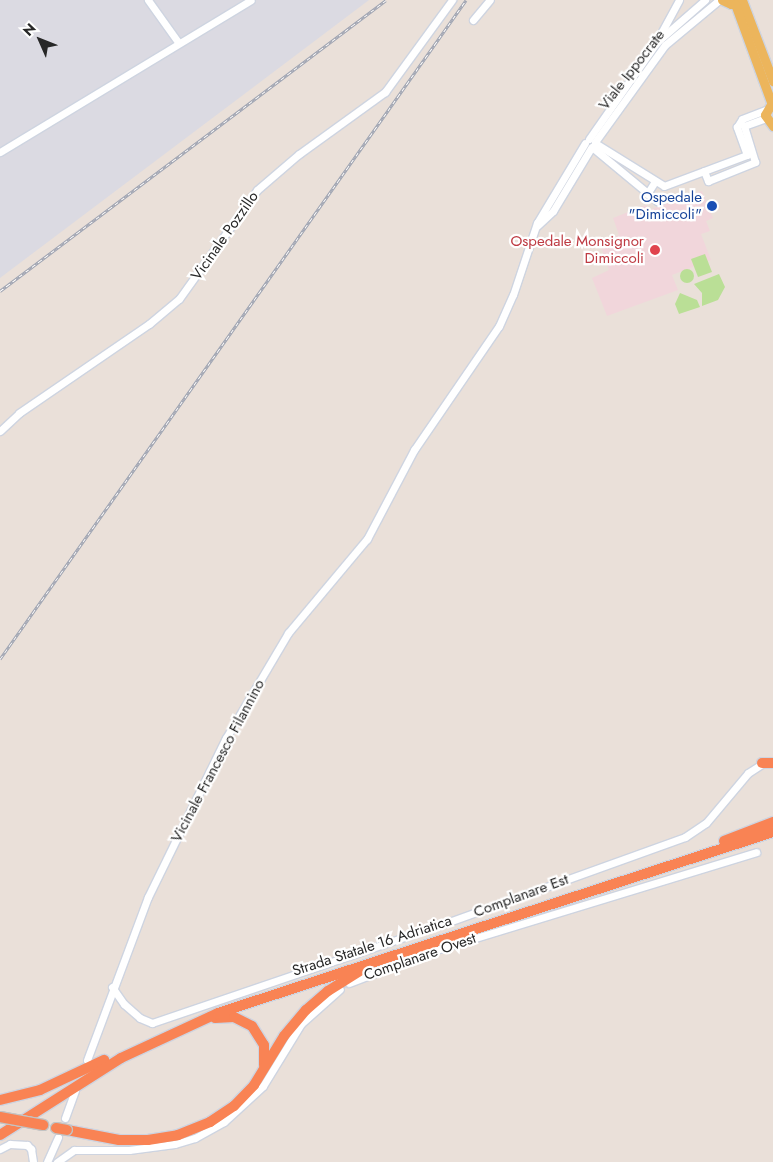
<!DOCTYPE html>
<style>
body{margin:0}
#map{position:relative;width:773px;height:1162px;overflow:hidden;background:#eae0d9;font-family:Jost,sans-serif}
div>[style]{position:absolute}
.industrial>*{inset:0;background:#dbdae2}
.medical>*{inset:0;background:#f1d6db}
.green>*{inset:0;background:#badf96}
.round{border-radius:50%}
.roads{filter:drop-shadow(1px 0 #ced4e0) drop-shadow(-1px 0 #ced4e0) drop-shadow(0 1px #ced4e0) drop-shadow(0 -1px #ced4e0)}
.minor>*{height:7px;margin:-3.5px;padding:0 3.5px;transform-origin:3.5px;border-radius:3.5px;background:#fff}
.major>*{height:9px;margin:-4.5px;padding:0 4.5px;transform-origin:4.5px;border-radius:4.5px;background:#ecb55c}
.highway>*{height:10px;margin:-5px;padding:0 5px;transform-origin:5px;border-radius:5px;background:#f98354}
.rail>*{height:3px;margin-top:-1.5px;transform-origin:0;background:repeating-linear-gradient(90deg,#fff 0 4px,#9ca2b1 0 8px);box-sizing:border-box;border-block:1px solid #9ca2b1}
.bridges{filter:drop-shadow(1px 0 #c3c3c3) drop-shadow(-1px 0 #c3c3c3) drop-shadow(0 1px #c3c3c3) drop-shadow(0 -1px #c3c3c3)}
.highway-bridge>*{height:10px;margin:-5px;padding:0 5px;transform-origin:5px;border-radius:5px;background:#f98354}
.dots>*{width:14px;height:14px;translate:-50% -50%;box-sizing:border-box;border:2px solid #fff;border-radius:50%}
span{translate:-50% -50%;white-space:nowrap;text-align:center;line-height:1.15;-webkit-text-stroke:4.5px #fff;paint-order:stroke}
.street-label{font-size:15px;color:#272727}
.transit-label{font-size:15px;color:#164399}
.right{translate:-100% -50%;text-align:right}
.health-label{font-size:15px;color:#be3a42}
.north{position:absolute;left:15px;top:15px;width:50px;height:50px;-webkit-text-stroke:4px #fff;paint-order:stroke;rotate:314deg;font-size:14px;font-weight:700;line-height:20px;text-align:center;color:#272727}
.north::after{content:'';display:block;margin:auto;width:18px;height:22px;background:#272727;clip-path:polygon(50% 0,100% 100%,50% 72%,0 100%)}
</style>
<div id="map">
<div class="industrial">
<div style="clip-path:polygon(0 0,369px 0,0 278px)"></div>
</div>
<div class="medical">
<div style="clip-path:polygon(702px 191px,713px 218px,706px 221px,710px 231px,701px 234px,711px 260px,672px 275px,678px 290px,607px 316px,592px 278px,609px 270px,599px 241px,619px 235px,613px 218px,646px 205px,649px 210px)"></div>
</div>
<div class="green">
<div style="clip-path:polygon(705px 254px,712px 272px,698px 277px,691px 259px)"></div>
<div class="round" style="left:680px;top:269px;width:14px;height:14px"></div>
<div style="clip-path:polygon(719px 274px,725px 287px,718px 300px,702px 306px,702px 293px,694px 284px)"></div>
<div style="clip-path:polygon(680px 293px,697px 300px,700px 307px,679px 314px,675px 304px)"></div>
</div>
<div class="roads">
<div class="minor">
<div style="left:148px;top:0;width:52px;rotate:54.5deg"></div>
<div style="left:473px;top:20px;width:26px;rotate:-50deg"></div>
<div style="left:659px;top:37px;width:42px;rotate:-61.6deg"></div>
<div style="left:589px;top:139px;width:118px;rotate:-55deg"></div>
<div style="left:657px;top:42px;width:64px;rotate:-41.2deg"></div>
<div style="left:595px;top:142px;width:120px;rotate:-54.2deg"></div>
<div style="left:665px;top:45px;width:70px;rotate:-39.8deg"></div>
<div style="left:595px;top:143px;width:81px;rotate:31.9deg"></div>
<div style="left:664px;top:186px;width:89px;rotate:-20.5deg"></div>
<div style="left:747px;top:155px;width:30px;rotate:-110deg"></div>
<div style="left:737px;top:127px;width:9px;rotate:-58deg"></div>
<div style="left:742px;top:119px;width:25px;rotate:-21deg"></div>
<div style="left:592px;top:147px;width:85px;rotate:39.7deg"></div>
<div style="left:657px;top:201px;width:4px;rotate:-14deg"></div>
<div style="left:0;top:152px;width:293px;rotate:-31.2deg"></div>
<div style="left:704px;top:171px;width:11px;rotate:68deg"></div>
<div style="left:708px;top:181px;width:51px;rotate:-22deg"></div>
<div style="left:755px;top:162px;width:38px;rotate:-107deg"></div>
<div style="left:744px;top:126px;width:23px;rotate:-20deg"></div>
<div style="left:647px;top:194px;width:15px;rotate:-58deg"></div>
<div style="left:537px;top:226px;width:22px;rotate:-43deg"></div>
<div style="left:553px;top:211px;width:74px;rotate:-58.9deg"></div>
<div style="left:0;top:431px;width:26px;rotate:-43deg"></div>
<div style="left:19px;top:413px;width:158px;rotate:-34.4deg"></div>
<div style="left:149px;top:324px;width:39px;rotate:-40deg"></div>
<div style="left:179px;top:299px;width:134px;rotate:-54.4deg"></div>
<div style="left:257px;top:190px;width:55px;rotate:-40.6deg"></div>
<div style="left:299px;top:154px;width:106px;rotate:-35.8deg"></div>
<div style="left:385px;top:92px;width:114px;rotate:-53.9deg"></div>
<div style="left:349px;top:983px;width:90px;rotate:-20.9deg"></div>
<div style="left:433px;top:951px;width:338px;rotate:-17deg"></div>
<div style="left:112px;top:987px;width:21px;rotate:55deg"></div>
<div style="left:124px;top:1004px;width:21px;rotate:41deg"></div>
<div style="left:140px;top:1018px;width:13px;rotate:23deg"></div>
<div style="left:152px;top:1023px;width:311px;rotate:-18.8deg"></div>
<div style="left:446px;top:923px;width:254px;rotate:-19.8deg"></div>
<div style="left:685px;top:837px;width:25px;rotate:-34deg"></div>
<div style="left:706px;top:823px;width:65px;rotate:-50deg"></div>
<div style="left:748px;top:773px;width:20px;rotate:-33deg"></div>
<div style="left:87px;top:1060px;width:174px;rotate:-69.5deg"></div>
<div style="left:148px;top:897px;width:177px;rotate:-63.9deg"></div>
<div style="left:226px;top:738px;width:122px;rotate:-59.4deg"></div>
<div style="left:288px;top:633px;width:123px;rotate:-50deg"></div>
<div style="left:367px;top:539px;width:101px;rotate:-62.2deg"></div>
<div style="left:414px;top:450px;width:150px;rotate:-55.6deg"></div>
<div style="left:499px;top:326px;width:34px;rotate:-66deg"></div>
<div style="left:513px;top:295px;width:76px;rotate:-71.6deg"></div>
<div style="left:537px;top:223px;width:93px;rotate:-59deg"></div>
<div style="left:65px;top:1118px;width:29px;rotate:-70deg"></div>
<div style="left:0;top:1149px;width:11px;rotate:-27deg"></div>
<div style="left:10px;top:1144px;width:17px;rotate:3deg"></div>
<div style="left:27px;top:1145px;width:6px;rotate:45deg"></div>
<div style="left:31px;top:1149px;width:13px;rotate:81deg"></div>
<div style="left:47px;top:1162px;width:27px;rotate:-66deg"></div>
<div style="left:57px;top:1162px;width:21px;rotate:-35deg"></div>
<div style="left:74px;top:1150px;width:55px"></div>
<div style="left:129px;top:1150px;width:46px;rotate:-7.4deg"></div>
<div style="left:175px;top:1144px;width:21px;rotate:-17deg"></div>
<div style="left:195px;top:1138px;width:33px;rotate:-29deg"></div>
<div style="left:224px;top:1122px;width:53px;rotate:-42.7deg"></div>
<div style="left:263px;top:1086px;width:73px;rotate:-58.5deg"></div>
<div style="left:301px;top:1024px;width:52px;rotate:-41.9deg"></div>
</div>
<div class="major">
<div style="left:722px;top:0;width:10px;rotate:24deg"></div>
<div style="left:731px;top:4px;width:10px;rotate:-24deg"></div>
<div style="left:742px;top:0;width:87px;rotate:69.1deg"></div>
<div style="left:735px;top:4px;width:104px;rotate:69.8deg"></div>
<div style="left:773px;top:101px;width:16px;rotate:120deg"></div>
<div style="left:765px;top:115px;width:14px;rotate:54deg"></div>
</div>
<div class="highway">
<div style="left:762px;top:763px;width:11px"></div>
<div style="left:724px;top:841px;width:53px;rotate:-21.2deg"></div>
<div style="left:215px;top:1018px;width:19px;rotate:-3deg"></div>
<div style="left:234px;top:1017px;width:20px;rotate:27deg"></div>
<div style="left:252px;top:1026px;width:22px;rotate:58deg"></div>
<div style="left:264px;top:1045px;width:20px;rotate:90deg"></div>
<div style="left:0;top:1100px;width:41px;rotate:-14deg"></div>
<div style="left:40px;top:1090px;width:71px;rotate:-25.1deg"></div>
<div style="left:67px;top:1130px;width:53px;rotate:10.9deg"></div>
<div style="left:119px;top:1140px;width:29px"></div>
<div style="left:148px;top:1140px;width:30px;rotate:-9deg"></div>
<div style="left:178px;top:1135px;width:35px;rotate:-22deg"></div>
<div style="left:210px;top:1122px;width:29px;rotate:-34deg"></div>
<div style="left:234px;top:1106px;width:29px;rotate:-46deg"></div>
<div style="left:254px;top:1085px;width:57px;rotate:-58.5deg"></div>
<div style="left:284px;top:1036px;width:34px;rotate:-50deg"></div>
<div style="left:306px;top:1010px;width:29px;rotate:-41deg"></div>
<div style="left:328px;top:991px;width:39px;rotate:-32deg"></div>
<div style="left:0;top:1135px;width:143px;rotate:-32.5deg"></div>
<div style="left:121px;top:1058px;width:107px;rotate:-24.9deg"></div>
<div style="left:218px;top:1013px;width:584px;rotate:-18.06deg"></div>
</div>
</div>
<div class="rail">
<div style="left:0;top:291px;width:483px;rotate:-37deg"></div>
<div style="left:0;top:659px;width:807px;rotate:-54.73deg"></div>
</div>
<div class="bridges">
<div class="highway-bridge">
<div style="left:0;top:1117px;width:44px;rotate:10.5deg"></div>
<div style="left:56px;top:1128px;width:11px;rotate:10deg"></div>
</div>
</div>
<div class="dots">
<div style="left:712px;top:206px;background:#1a4fb4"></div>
<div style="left:655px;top:250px;background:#e0444e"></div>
</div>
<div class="street-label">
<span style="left:632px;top:70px;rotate:-52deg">Viale Ippocrate</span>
<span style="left:225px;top:236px;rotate:-55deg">Vicinale Pozzillo</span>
<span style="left:218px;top:761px;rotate:-62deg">Vicinale Francesco Filannino</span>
<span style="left:521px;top:896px;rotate:-20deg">Complanare Est</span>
<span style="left:372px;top:946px;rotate:-18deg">Strada Statale 16 Adriatica</span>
<span style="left:420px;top:957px;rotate:-19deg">Complanare Ovest</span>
</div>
<div class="transit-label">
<span class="right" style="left:702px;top:206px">Ospedale<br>"Dimiccoli"</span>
</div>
<div class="health-label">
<span class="right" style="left:644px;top:250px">Ospedale Monsignor<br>Dimiccoli</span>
</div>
<div class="north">N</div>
</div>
